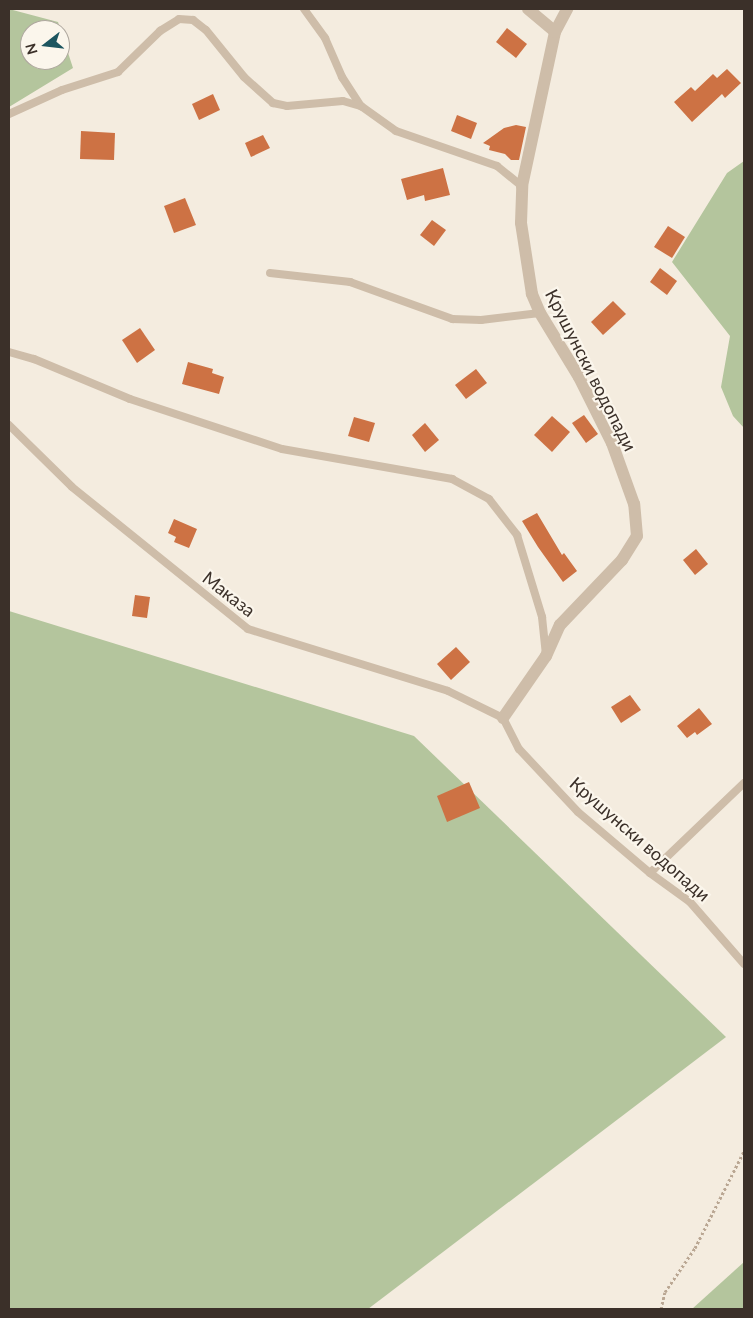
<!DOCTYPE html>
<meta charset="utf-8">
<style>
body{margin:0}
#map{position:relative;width:753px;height:1318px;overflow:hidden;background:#f4ecdf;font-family:Lato,sans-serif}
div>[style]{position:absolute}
.green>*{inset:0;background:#b4c59d}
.building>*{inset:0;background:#cd7244}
.path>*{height:3px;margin-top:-1.5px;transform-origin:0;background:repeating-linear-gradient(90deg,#baa793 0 2.5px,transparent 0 5px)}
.service>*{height:8px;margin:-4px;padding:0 4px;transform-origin:4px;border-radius:4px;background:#cebda9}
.minor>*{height:12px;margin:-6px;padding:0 6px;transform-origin:6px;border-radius:6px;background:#cebda9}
span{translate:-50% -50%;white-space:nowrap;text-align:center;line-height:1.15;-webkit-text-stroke:4.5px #fbf6ec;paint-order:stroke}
.street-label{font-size:18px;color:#3b3029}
.frame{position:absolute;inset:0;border:10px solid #3b3029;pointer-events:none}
.north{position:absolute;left:20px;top:20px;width:50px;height:50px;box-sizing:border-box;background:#fbf6ec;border:1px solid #aea79e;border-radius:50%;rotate:254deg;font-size:14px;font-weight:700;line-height:20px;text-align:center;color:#3b3029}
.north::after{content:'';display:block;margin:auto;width:18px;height:22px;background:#1c555f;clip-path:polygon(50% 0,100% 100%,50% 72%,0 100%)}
</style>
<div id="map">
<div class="green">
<div style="clip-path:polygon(evenodd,9px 9px,58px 22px,73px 68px,9px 107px,9px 9px,30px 30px,60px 30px,60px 60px,30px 60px,30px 30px)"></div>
<div style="clip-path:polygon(744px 161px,744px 428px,733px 416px,721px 387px,730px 336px,672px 262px,727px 173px)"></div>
<div style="clip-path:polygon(9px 611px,414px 736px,726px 1037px,368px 1309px,9px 1309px)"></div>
<div style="clip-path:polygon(744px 1262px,744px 1309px,692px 1309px)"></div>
</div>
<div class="building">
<div style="clip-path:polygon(507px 28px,527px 44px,516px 58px,496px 42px)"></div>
<div style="clip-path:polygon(727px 69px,741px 83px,725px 98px,722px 94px,692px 122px,674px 102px,691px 87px,695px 91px,713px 74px,717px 78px)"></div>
<div style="clip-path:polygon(213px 94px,220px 110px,199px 120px,192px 104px)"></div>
<div style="clip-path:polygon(457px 115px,477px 123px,471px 139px,451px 131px)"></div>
<div style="clip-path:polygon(516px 125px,526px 127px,519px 160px,511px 160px,505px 154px,489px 150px,490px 146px,483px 143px,504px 128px)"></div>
<div style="clip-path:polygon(81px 131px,115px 133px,114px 160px,80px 159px)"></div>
<div style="clip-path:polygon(263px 135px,270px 148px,251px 157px,245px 143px)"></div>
<div style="clip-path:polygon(443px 168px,450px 195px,425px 201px,424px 195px,407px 200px,401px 179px)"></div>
<div style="clip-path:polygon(185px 198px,196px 225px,174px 233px,164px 206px)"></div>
<div style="clip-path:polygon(432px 220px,446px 230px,434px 246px,420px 235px)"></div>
<div style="clip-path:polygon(668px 226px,685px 237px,672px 258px,654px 247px)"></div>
<div style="clip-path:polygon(660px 268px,677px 281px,667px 295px,650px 282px)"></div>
<div style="clip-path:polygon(613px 301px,626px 314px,603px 335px,591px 322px)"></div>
<div style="clip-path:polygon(140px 328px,155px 350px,137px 363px,122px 340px)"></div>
<div style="clip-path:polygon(188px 362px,213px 369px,212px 373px,224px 377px,219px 394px,182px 384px)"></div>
<div style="clip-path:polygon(476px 369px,487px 383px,466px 399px,455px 385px)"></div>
<div style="clip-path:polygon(584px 415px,598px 434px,586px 443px,572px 423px)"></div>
<div style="clip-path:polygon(552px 416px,570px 432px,552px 452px,534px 435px)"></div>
<div style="clip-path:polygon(354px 417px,375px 423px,369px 442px,348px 436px)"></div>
<div style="clip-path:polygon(425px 423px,439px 440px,425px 452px,412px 435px)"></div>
<div style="clip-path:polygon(537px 513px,562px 555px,564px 553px,577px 571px,563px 582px,538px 547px,522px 521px)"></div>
<div style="clip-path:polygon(174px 519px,197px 529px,189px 548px,174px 542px,176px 537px,168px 533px)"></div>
<div style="clip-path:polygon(696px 549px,708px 564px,695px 575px,683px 560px)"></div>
<div style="clip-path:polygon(135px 595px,150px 597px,147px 618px,132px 616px)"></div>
<div style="clip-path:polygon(456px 647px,470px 662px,451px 680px,437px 664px)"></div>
<div style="clip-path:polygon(630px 695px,641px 710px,621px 723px,611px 707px)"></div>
<div style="clip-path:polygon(699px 708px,712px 724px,697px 735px,695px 732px,687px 738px,677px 726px)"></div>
<div style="clip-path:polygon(469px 782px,480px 808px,447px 822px,437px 796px)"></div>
</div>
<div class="path">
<div style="left:661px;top:1309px;width:17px;rotate:-77deg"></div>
<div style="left:665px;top:1292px;width:53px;rotate:-55.7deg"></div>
<div style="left:695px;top:1248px;width:109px;rotate:-63.2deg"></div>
</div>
<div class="service">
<div style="left:304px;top:9px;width:36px;rotate:54deg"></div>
<div style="left:325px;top:38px;width:43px;rotate:66.4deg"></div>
<div style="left:342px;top:77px;width:35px;rotate:57deg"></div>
<div style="left:361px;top:106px;width:43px;rotate:35.5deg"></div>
<div style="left:396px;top:131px;width:107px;rotate:19.1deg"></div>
<div style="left:497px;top:166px;width:32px;rotate:39deg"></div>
<div style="left:9px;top:114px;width:58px;rotate:-24.4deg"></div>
<div style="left:62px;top:90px;width:59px;rotate:-17.8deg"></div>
<div style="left:118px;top:72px;width:59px;rotate:-44.3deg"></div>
<div style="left:160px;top:31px;width:22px;rotate:-32deg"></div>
<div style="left:179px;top:19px;width:14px;rotate:4deg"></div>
<div style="left:193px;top:20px;width:16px;rotate:38deg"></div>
<div style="left:206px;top:30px;width:60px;rotate:51deg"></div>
<div style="left:244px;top:77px;width:39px;rotate:42deg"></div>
<div style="left:273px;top:103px;width:14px;rotate:12deg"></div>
<div style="left:287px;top:106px;width:56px;rotate:-5.1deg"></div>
<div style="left:343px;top:101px;width:19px;rotate:16deg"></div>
<div style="left:270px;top:273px;width:81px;rotate:6.4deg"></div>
<div style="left:350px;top:282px;width:109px;rotate:19.9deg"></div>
<div style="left:452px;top:319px;width:29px;rotate:2deg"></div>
<div style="left:481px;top:320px;width:59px;rotate:-6.8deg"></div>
<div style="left:9px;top:352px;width:26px;rotate:16deg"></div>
<div style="left:34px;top:359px;width:104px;rotate:22.6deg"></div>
<div style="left:130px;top:399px;width:160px;rotate:18.2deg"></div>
<div style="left:282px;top:449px;width:173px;rotate:10deg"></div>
<div style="left:452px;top:479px;width:42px;rotate:28.4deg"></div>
<div style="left:489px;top:499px;width:46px;rotate:52.1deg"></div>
<div style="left:517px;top:535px;width:86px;rotate:73deg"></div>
<div style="left:542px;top:617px;width:37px;rotate:84deg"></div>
<div style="left:9px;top:425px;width:88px;rotate:44.5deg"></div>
<div style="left:72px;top:487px;width:226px;rotate:38.9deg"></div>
<div style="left:248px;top:629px;width:209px;rotate:17.2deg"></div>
<div style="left:448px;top:691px;width:61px;rotate:26.1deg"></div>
<div style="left:503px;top:718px;width:35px;rotate:63deg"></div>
<div style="left:519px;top:749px;width:86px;rotate:46.9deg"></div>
<div style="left:578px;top:812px;width:94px;rotate:40.3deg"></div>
<div style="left:650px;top:873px;width:49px;rotate:35.9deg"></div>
<div style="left:690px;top:902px;width:82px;rotate:48.9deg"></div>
<div style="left:650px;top:873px;width:130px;rotate:-43.8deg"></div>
</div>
<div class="minor">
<div style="left:528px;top:9px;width:35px;rotate:40deg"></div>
<div style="left:503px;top:718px;width:75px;rotate:-55.3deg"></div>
<div style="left:546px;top:656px;width:34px;rotate:-66deg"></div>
<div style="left:560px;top:625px;width:90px;rotate:-46.4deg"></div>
<div style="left:622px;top:560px;width:28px;rotate:-58deg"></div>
<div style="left:637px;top:536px;width:32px;rotate:-95deg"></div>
<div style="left:634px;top:504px;width:65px;rotate:-109.8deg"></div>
<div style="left:612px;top:443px;width:74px;rotate:-116.6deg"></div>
<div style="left:579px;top:377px;width:75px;rotate:-121.4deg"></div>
<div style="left:540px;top:313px;width:21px;rotate:-113deg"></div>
<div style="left:532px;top:294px;width:72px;rotate:-98.8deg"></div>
<div style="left:521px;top:223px;width:37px;rotate:-88deg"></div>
<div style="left:522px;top:186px;width:157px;rotate:-77.9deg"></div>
<div style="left:555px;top:32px;width:26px;rotate:-62deg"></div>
</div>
<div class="street-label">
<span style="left:591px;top:370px;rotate:63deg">Крушунски водопади</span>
<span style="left:229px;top:594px;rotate:38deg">Маказа</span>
<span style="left:640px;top:839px;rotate:41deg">Крушунски водопади</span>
</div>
<div class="frame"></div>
<div class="north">N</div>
</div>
